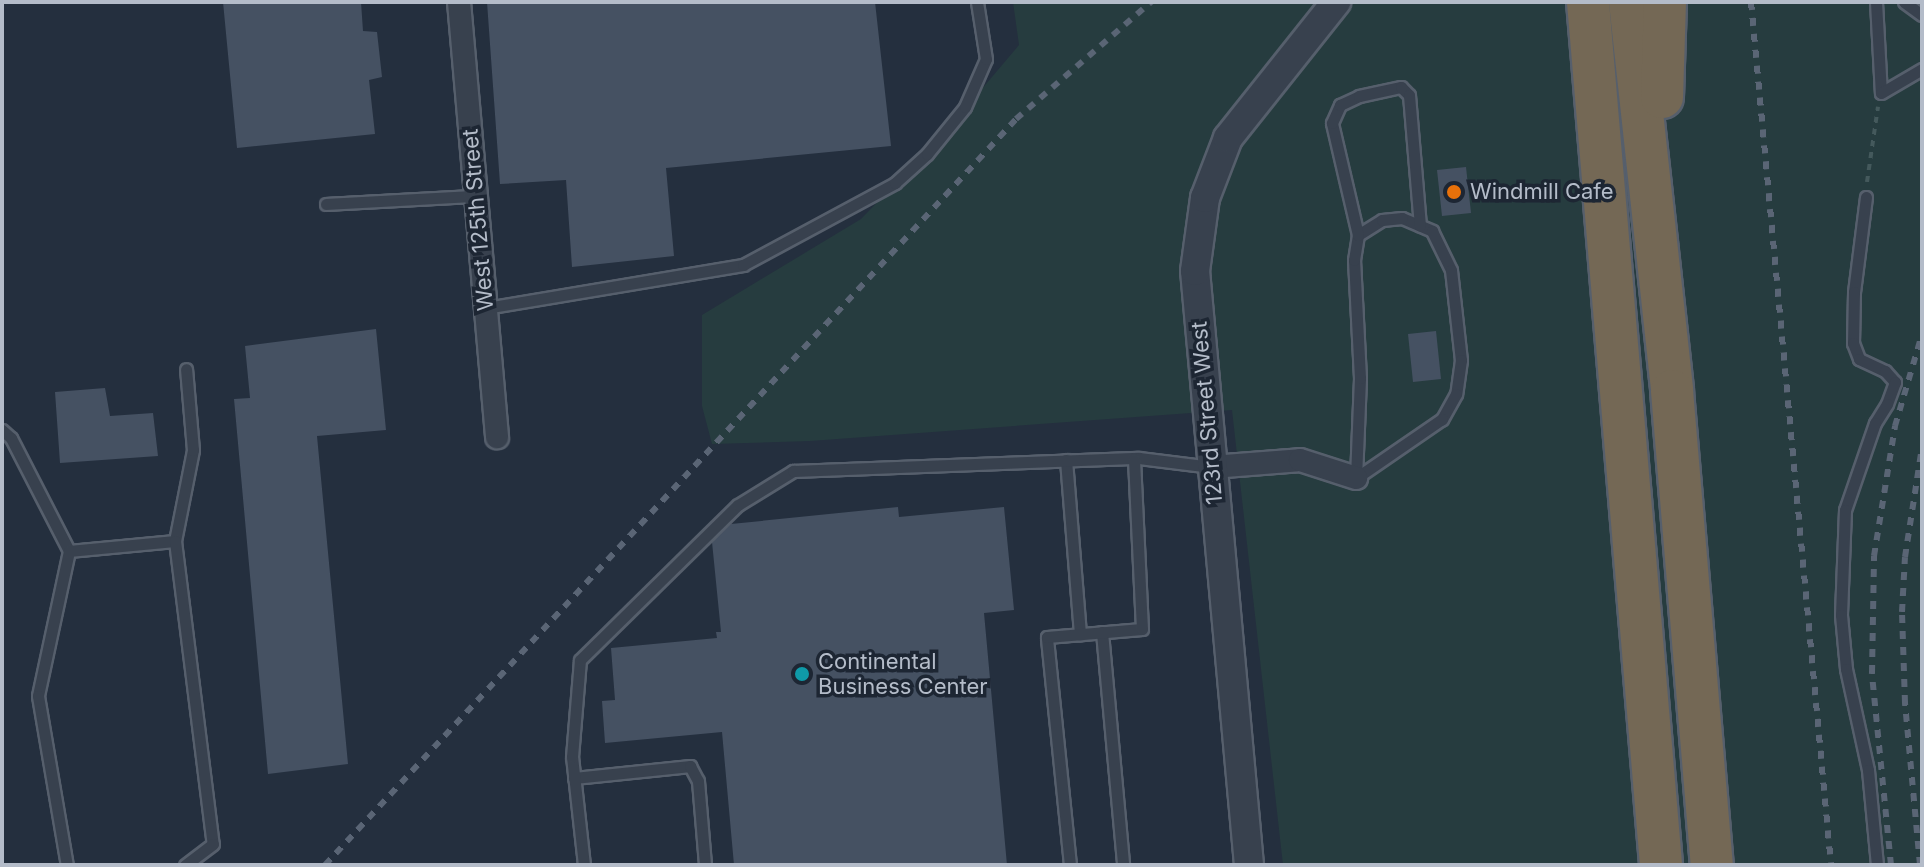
<!DOCTYPE html>
<style>
body{margin:0}
#map{position:relative;width:1924px;height:867px;overflow:hidden;background:#242f3e;font-family:Inter,sans-serif}
div>[style]{position:absolute}
.green>*{inset:0;background:#263c3f}
.building>*{inset:0;background:#455162}
.path>*{height:4px;margin-top:-2px;transform-origin:0;background:repeating-linear-gradient(90deg,#44595c 0 6px,transparent 0 12px)}
.roads{filter:drop-shadow(2px 0 #565f6c) drop-shadow(-2px 0 #565f6c) drop-shadow(0 2px #565f6c) drop-shadow(0 -2px #565f6c)}
.service>*{height:11px;margin:-5.5px;padding:0 5.5px;transform-origin:5.5px;border-radius:5.5px;background:#38414e}
.minor>*{height:22px;margin:-11px;padding:0 11px;transform-origin:11px;border-radius:11px;background:#38414e}
.tertiary>*{height:28px;margin:-14px;padding:0 14px;transform-origin:14px;border-radius:14px;background:#38414e}
.motorway>*{height:42px;margin:-21px;padding:0 21px;transform-origin:21px;border-radius:21px;background:#746855}
.rail>*{height:6px;margin-top:-3px;transform-origin:0;background:repeating-linear-gradient(90deg,#5a6575 0 8px,transparent 0 16px)}
.dots>*{width:22px;height:22px;translate:-50% -50%;box-sizing:border-box;border:4px solid #1d2633;border-radius:50%}
span{translate:-50% -50%;white-space:nowrap;text-align:center;line-height:1.15;-webkit-text-stroke:7px #1d2633;paint-order:stroke}
.poi-label{font-size:22px;color:#b4bcc9}
.left{translate:0 -50%;text-align:left}
.street-label{font-size:22px;color:#b4bcc9}
.frame{position:absolute;inset:0;border:4px solid #b4bcc9;pointer-events:none}
</style>
<div id="map">
<div class="green">
<div style="clip-path:polygon(1013px 2px,1922px 2px,1922px 865px,1283px 865px,1232px 410px,810px 441px,712px 444px,702px 406px,702px 315px,861px 219px,942px 136px,1019px 45px)"></div>
</div>
<div class="building">
<div style="clip-path:polygon(223px 2px,361px 2px,363px 31px,377px 32px,382px 77px,369px 80px,375px 134px,237px 148px)"></div>
<div style="clip-path:polygon(487px 2px,875px 2px,891px 146px,666px 168px,674px 256px,572px 267px,566px 180px,500px 184px)"></div>
<div style="clip-path:polygon(1466px 167px,1471px 213px,1442px 216px,1437px 170px)"></div>
<div style="clip-path:polygon(376px 329px,386px 430px,317px 436px,348px 764px,268px 774px,234px 399px,250px 398px,245px 346px)"></div>
<div style="clip-path:polygon(1436px 331px,1441px 379px,1413px 382px,1408px 334px)"></div>
<div style="clip-path:polygon(105px 388px,110px 416px,153px 413px,158px 456px,60px 463px,55px 392px)"></div>
<div style="clip-path:polygon(898px 507px,899px 517px,1004px 507px,1014px 610px,984px 613px,1007px 865px,734px 865px,722px 732px,605px 743px,602px 701px,615px 700px,611px 648px,717px 638px,716px 632px,721px 632px,712px 542px,731px 524px)"></div>
</div>
<div class="path">
<div style="left:1867px;top:182px;width:76px;rotate:-81.7deg"></div>
</div>
<div class="roads">
<div class="service">
<div style="left:1876px;top:2px;width:91px;rotate:86.9deg"></div>
<div style="left:1881px;top:93px;width:48px;rotate:-30.3deg"></div>
<div style="left:1904px;top:2px;width:22px;rotate:36deg"></div>
<div style="left:1866px;top:197px;width:96px;rotate:97.2deg"></div>
<div style="left:1854px;top:292px;width:51px;rotate:91.1deg"></div>
<div style="left:1853px;top:343px;width:17px;rotate:69deg"></div>
<div style="left:1859px;top:359px;width:29px;rotate:25deg"></div>
<div style="left:1885px;top:371px;width:15px;rotate:48deg"></div>
<div style="left:1895px;top:382px;width:23px;rotate:110deg"></div>
<div style="left:1887px;top:404px;width:22px;rotate:122deg"></div>
<div style="left:1875px;top:423px;width:92px;rotate:109deg"></div>
<div style="left:1845px;top:510px;width:105px;rotate:92.2deg"></div>
<div style="left:1841px;top:615px;width:54px;rotate:84.7deg"></div>
<div style="left:1846px;top:669px;width:103px;rotate:77.7deg"></div>
<div style="left:1868px;top:770px;width:95px;rotate:84.6deg"></div>
<div style="left:326px;top:204px;width:150px;rotate:-3.1deg"></div>
<div style="left:1402px;top:218px;width:33px;rotate:23deg"></div>
<div style="left:1432px;top:231px;width:43px;rotate:64deg"></div>
<div style="left:1451px;top:270px;width:91px;rotate:83.7deg"></div>
<div style="left:1461px;top:360px;width:34px;rotate:98deg"></div>
<div style="left:1456px;top:394px;width:29px;rotate:119deg"></div>
<div style="left:1442px;top:419px;width:104px;rotate:145.5deg"></div>
<div style="left:1356px;top:478px;width:100px;rotate:-87.7deg"></div>
<div style="left:1360px;top:378px;width:118px;rotate:-92.9deg"></div>
<div style="left:1354px;top:260px;width:25px;rotate:-81deg"></div>
<div style="left:1358px;top:235px;width:28px;rotate:-32deg"></div>
<div style="left:1382px;top:220px;width:20px;rotate:-6deg"></div>
<div style="left:1358px;top:235px;width:115px;rotate:-103.1deg"></div>
<div style="left:1332px;top:123px;width:20px;rotate:-66deg"></div>
<div style="left:1340px;top:105px;width:21px;rotate:-25deg"></div>
<div style="left:1359px;top:96px;width:43px;rotate:-12.1deg"></div>
<div style="left:1401px;top:87px;width:11px;rotate:45deg"></div>
<div style="left:1409px;top:95px;width:131px;rotate:85.2deg"></div>
<div style="left:486px;top:308px;width:261px;rotate:-9.5deg"></div>
<div style="left:743px;top:265px;width:173px;rotate:-28.3deg"></div>
<div style="left:895px;top:183px;width:43px;rotate:-42.2deg"></div>
<div style="left:927px;top:154px;width:60px;rotate:-51deg"></div>
<div style="left:965px;top:107px;width:52px;rotate:-66.4deg"></div>
<div style="left:986px;top:59px;width:58px;rotate:-99deg"></div>
<div style="left:2px;top:430px;width:12px;rotate:42deg"></div>
<div style="left:11px;top:438px;width:127px;rotate:62.8deg"></div>
<div style="left:69px;top:551px;width:148px;rotate:102.1deg"></div>
<div style="left:38px;top:696px;width:171px;rotate:80.3deg"></div>
<div style="left:1066px;top:460px;width:175px;rotate:85.4deg"></div>
<div style="left:175px;top:541px;width:93px;rotate:-78.8deg"></div>
<div style="left:193px;top:450px;width:81px;rotate:-94.9deg"></div>
<div style="left:69px;top:551px;width:106px;rotate:-5.4deg"></div>
<div style="left:175px;top:541px;width:305px;rotate:82.9deg"></div>
<div style="left:213px;top:844px;width:35px;rotate:143deg"></div>
<div style="left:1102px;top:632px;width:234px;rotate:84.8deg"></div>
<div style="left:574px;top:778px;width:117px;rotate:-5.9deg"></div>
<div style="left:690px;top:766px;width:17px;rotate:62deg"></div>
<div style="left:698px;top:781px;width:84px;rotate:85.2deg"></div>
<div style="left:584px;top:865px;width:109px;rotate:-96.3deg"></div>
<div style="left:572px;top:757px;width:97px;rotate:-85.3deg"></div>
<div style="left:580px;top:660px;width:221px;rotate:-44.5deg"></div>
<div style="left:738px;top:505px;width:65px;rotate:-31.7deg"></div>
<div style="left:793px;top:471px;width:346px;rotate:-2.2deg"></div>
<div style="left:1139px;top:458px;width:73px;rotate:7.1deg"></div>
<div style="left:1070px;top:865px;width:229px;rotate:-95.8deg"></div>
<div style="left:1047px;top:637px;width:95px;rotate:-4.8deg"></div>
<div style="left:1142px;top:629px;width:170px;rotate:-92.7deg"></div>
</div>
<div class="minor">
<div style="left:459px;top:2px;width:437px;rotate:85deg"></div>
<div style="left:1212px;top:467px;width:88px;rotate:-4.5deg"></div>
<div style="left:1300px;top:460px;width:59px;rotate:17.8deg"></div>
</div>
<div class="tertiary">
<div style="left:1249px;top:865px;width:596px;rotate:-95.19deg"></div>
<div style="left:1195px;top:271px;width:74px;rotate:-82.2deg"></div>
<div style="left:1205px;top:198px;width:64px;rotate:-69deg"></div>
<div style="left:1228px;top:138px;width:174px;rotate:-51.5deg"></div>
</div>
<div class="motorway">
<div style="left:1588px;top:2px;width:866px;rotate:85.16deg"></div>
<div style="left:1630px;top:2px;width:391px;rotate:83.8deg"></div>
<div style="left:1672px;top:391px;width:476px;rotate:85.2deg"></div>
<div style="left:1662px;top:97px;width:95px;rotate:-88.2deg"></div>
</div>
</div>
<div class="rail">
<div style="left:1751px;top:2px;width:867px;rotate:84.7deg"></div>
<div style="left:325px;top:865px;width:1017px;rotate:-47.19deg"></div>
<div style="left:1016px;top:119px;width:179px;rotate:-40.9deg"></div>
<div style="left:1891px;top:865px;width:193px;rotate:-95.7deg"></div>
<div style="left:1872px;top:673px;width:117px;rotate:-89deg"></div>
<div style="left:1874px;top:556px;width:132px;rotate:-80.8deg"></div>
<div style="left:1895px;top:426px;width:96px;rotate:-73.6deg"></div>
<div style="left:1920px;top:865px;width:163px;rotate:-95.3deg"></div>
<div style="left:1905px;top:703px;width:91px;rotate:-91.9deg"></div>
<div style="left:1902px;top:612px;width:55px;rotate:-86.9deg"></div>
<div style="left:1905px;top:557px;width:111px;rotate:-81.2deg"></div>
</div>
<div class="dots">
<div style="left:1454px;top:192px;background:#e8710a"></div>
<div style="left:802px;top:674px;background:#0f9aa8"></div>
</div>
<div class="poi-label">
<span class="left" style="left:1470px;top:192px">Windmill Cafe</span>
<span class="left" style="left:818px;top:674px">Continental<br>Business Center</span>
</div>
<div class="street-label">
<span style="left:478px;top:220px;rotate:-95deg">West 125th Street</span>
<span style="left:1207px;top:413px;rotate:-95deg">123rd Street West</span>
</div>
<div class="frame"></div>
</div>
